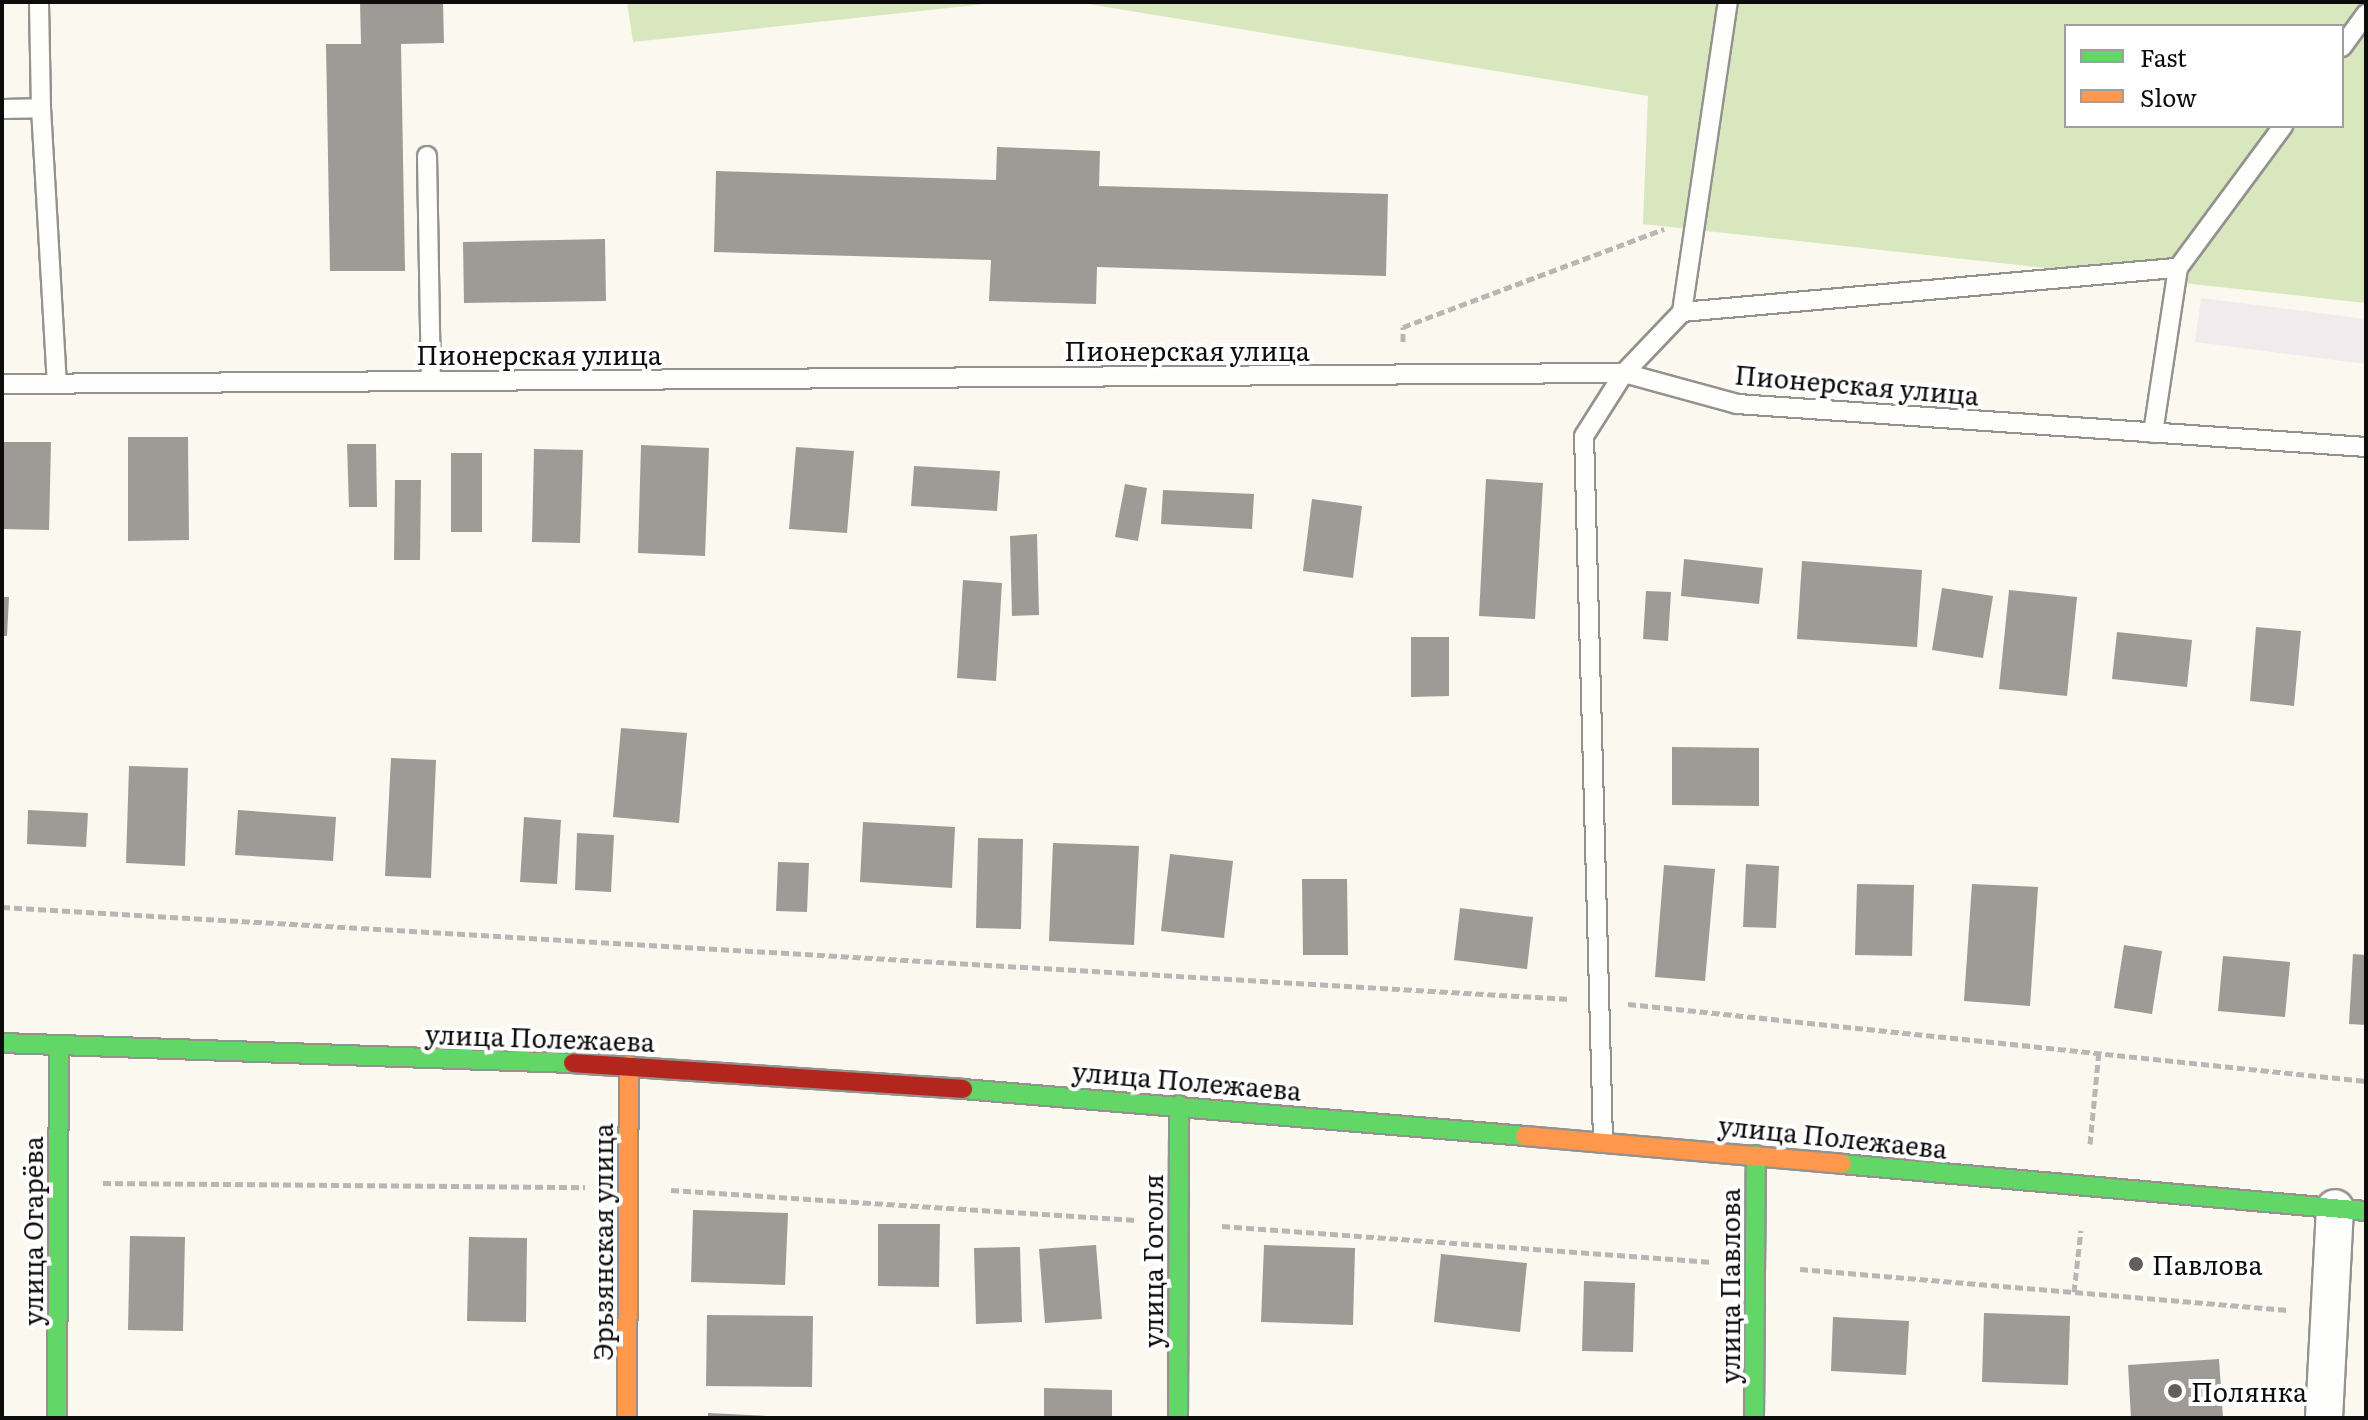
<!DOCTYPE html>
<meta charset="utf-8">
<style>
body{margin:0}
#map{position:relative;width:2368px;height:1420px;overflow:hidden;background:#fbf8f0;font-family:Literata,serif}
div>[style]{position:absolute}
.industrial>*{inset:0;background:#f1ebed}
.forest>*{inset:0;background:#d9e7be}
.building>*{inset:0;background:#9e9a96}
.path>*{height:5px;margin-top:-2.5px;transform-origin:0;background:repeating-linear-gradient(90deg,#b7b7b5 0 8px,transparent 0 12px)}
.roads{filter:drop-shadow(2px 0 #94928f) drop-shadow(-2px 0 #94928f) drop-shadow(0 2px #94928f) drop-shadow(0 -2px #94928f)}
.lane>*{height:18px;margin:-9px;padding:0 9px;transform-origin:9px;border-radius:9px;background:#fefefd}
.street>*{height:36px;margin:-18px;padding:0 18px;transform-origin:18px;border-radius:18px;background:#fefefd}
.fast>*{height:18px;margin:-9px;padding:0 9px;transform-origin:9px;border-radius:9px;background:#63d668}
.slow>*{height:18px;margin:-9px;padding:0 9px;transform-origin:9px;border-radius:9px;background:#ff974d}
.jam>*{height:18px;margin:-9px;padding:0 9px;transform-origin:9px;border-radius:9px;background:#b3261e}
.dots>*{width:22px;height:22px;translate:-50% -50%;box-sizing:border-box;border:4px solid #fff;border-radius:50%}
span{translate:-50% -50%;white-space:nowrap;text-align:center;line-height:1.15;-webkit-text-stroke:8px #fff;paint-order:stroke}
.street-label{font-size:26px;color:#0c0c0c}
.poi-label{font-size:26px;color:#0c0c0c}
.left{translate:0 -50%;text-align:left}
.frame{position:absolute;inset:0;border:4px solid #0c0c0c;pointer-events:none}
.legend{position:absolute;left:2064px;top:24px;width:280px;height:104px;box-sizing:border-box;background:#fff;border:2px solid #9e9e9e;margin:0;padding:10px 14px;list-style:none;font-size:24px;color:#0c0c0c}
.legend li{display:flex;align-items:center;gap:16px;height:40px}
.legend b{width:40px;border:2px solid #9e9e9e}
</style>
<div id="map">
<div class="industrial">
<div style="clip-path:polygon(2201px 298px,2366px 319px,2366px 364px,2195px 342px)"></div>
</div>
<div class="forest">
<div style="clip-path:polygon(627px 2px,1004px 2px,633px 42px)"></div>
<div style="clip-path:polygon(evenodd,1076px 2px,2366px 2px,2366px 303px,1643px 224px,1648px 96px,1076px 2px,2066px 26px,2342px 26px,2342px 126px,2066px 126px,2066px 26px)"></div>
</div>
<div class="building">
<div style="clip-path:polygon(360px 2px,443px 2px,444px 43px,401px 44px,405px 271px,330px 271px,326px 44px,361px 44px)"></div>
<div style="clip-path:polygon(997px 147px,1100px 151px,1099px 186px,1388px 194px,1386px 276px,1097px 267px,1096px 304px,989px 301px,991px 260px,714px 252px,716px 171px,996px 180px)"></div>
<div style="clip-path:polygon(605px 239px,606px 301px,464px 303px,463px 242px)"></div>
<div style="clip-path:polygon(128px 437px,188px 437px,189px 540px,128px 541px)"></div>
<div style="clip-path:polygon(2px 442px,51px 442px,49px 530px,2px 529px)"></div>
<div style="clip-path:polygon(347px 444px,376px 444px,377px 507px,349px 507px)"></div>
<div style="clip-path:polygon(641px 445px,709px 448px,705px 556px,638px 553px)"></div>
<div style="clip-path:polygon(796px 447px,854px 451px,847px 533px,789px 529px)"></div>
<div style="clip-path:polygon(534px 449px,583px 450px,580px 543px,532px 542px)"></div>
<div style="clip-path:polygon(451px 453px,482px 453px,482px 532px,451px 532px)"></div>
<div style="clip-path:polygon(914px 466px,1000px 471px,997px 511px,911px 506px)"></div>
<div style="clip-path:polygon(1486px 479px,1543px 483px,1535px 619px,1479px 616px)"></div>
<div style="clip-path:polygon(395px 480px,421px 480px,420px 560px,394px 560px)"></div>
<div style="clip-path:polygon(1125px 484px,1147px 488px,1138px 541px,1115px 537px)"></div>
<div style="clip-path:polygon(1163px 490px,1254px 494px,1252px 529px,1161px 524px)"></div>
<div style="clip-path:polygon(1312px 499px,1362px 506px,1353px 578px,1303px 571px)"></div>
<div style="clip-path:polygon(1037px 534px,1039px 615px,1012px 616px,1010px 536px)"></div>
<div style="clip-path:polygon(1684px 559px,1763px 568px,1759px 604px,1681px 596px)"></div>
<div style="clip-path:polygon(1802px 561px,1922px 570px,1917px 647px,1797px 639px)"></div>
<div style="clip-path:polygon(963px 580px,1002px 583px,996px 681px,957px 678px)"></div>
<div style="clip-path:polygon(1942px 588px,1993px 596px,1983px 658px,1932px 650px)"></div>
<div style="clip-path:polygon(2009px 590px,2077px 597px,2067px 696px,1999px 689px)"></div>
<div style="clip-path:polygon(1646px 591px,1671px 592px,1668px 641px,1643px 639px)"></div>
<div style="clip-path:polygon(2px 597px,9px 597px,7px 636px,2px 636px)"></div>
<div style="clip-path:polygon(2256px 627px,2301px 631px,2294px 706px,2250px 701px)"></div>
<div style="clip-path:polygon(2117px 632px,2192px 640px,2187px 687px,2112px 679px)"></div>
<div style="clip-path:polygon(1411px 637px,1449px 637px,1449px 696px,1411px 697px)"></div>
<div style="clip-path:polygon(621px 728px,687px 733px,679px 823px,613px 817px)"></div>
<div style="clip-path:polygon(1672px 747px,1759px 748px,1759px 806px,1672px 805px)"></div>
<div style="clip-path:polygon(391px 758px,436px 760px,431px 878px,385px 876px)"></div>
<div style="clip-path:polygon(129px 766px,188px 768px,185px 866px,126px 863px)"></div>
<div style="clip-path:polygon(28px 810px,88px 813px,86px 847px,27px 844px)"></div>
<div style="clip-path:polygon(238px 810px,336px 817px,333px 861px,235px 855px)"></div>
<div style="clip-path:polygon(524px 817px,561px 820px,557px 884px,520px 882px)"></div>
<div style="clip-path:polygon(863px 822px,955px 827px,952px 888px,860px 882px)"></div>
<div style="clip-path:polygon(577px 833px,614px 835px,611px 892px,575px 890px)"></div>
<div style="clip-path:polygon(978px 838px,1023px 839px,1021px 929px,976px 928px)"></div>
<div style="clip-path:polygon(1053px 843px,1139px 846px,1134px 945px,1049px 941px)"></div>
<div style="clip-path:polygon(1170px 854px,1233px 861px,1224px 938px,1161px 931px)"></div>
<div style="clip-path:polygon(778px 862px,809px 863px,807px 912px,776px 911px)"></div>
<div style="clip-path:polygon(1746px 864px,1779px 866px,1776px 928px,1743px 927px)"></div>
<div style="clip-path:polygon(1664px 865px,1715px 869px,1705px 981px,1655px 977px)"></div>
<div style="clip-path:polygon(1302px 879px,1347px 879px,1348px 955px,1303px 955px)"></div>
<div style="clip-path:polygon(1857px 884px,1914px 885px,1912px 956px,1855px 955px)"></div>
<div style="clip-path:polygon(1972px 884px,2038px 887px,2030px 1006px,1964px 1001px)"></div>
<div style="clip-path:polygon(1460px 908px,1533px 917px,1527px 969px,1454px 960px)"></div>
<div style="clip-path:polygon(2124px 945px,2162px 951px,2152px 1014px,2114px 1008px)"></div>
<div style="clip-path:polygon(2353px 954px,2366px 955px,2366px 1025px,2349px 1024px)"></div>
<div style="clip-path:polygon(2223px 956px,2290px 962px,2285px 1017px,2218px 1011px)"></div>
<div style="clip-path:polygon(693px 1210px,788px 1213px,785px 1285px,691px 1282px)"></div>
<div style="clip-path:polygon(878px 1224px,940px 1224px,939px 1287px,878px 1286px)"></div>
<div style="clip-path:polygon(130px 1236px,185px 1237px,183px 1331px,128px 1330px)"></div>
<div style="clip-path:polygon(469px 1237px,527px 1238px,526px 1322px,467px 1321px)"></div>
<div style="clip-path:polygon(1096px 1245px,1102px 1319px,1045px 1323px,1039px 1249px)"></div>
<div style="clip-path:polygon(1264px 1245px,1355px 1248px,1353px 1325px,1261px 1322px)"></div>
<div style="clip-path:polygon(1020px 1247px,1022px 1322px,976px 1324px,974px 1248px)"></div>
<div style="clip-path:polygon(1441px 1254px,1527px 1263px,1520px 1332px,1434px 1322px)"></div>
<div style="clip-path:polygon(1584px 1281px,1635px 1283px,1633px 1352px,1582px 1351px)"></div>
<div style="clip-path:polygon(1984px 1313px,2070px 1316px,2068px 1385px,1982px 1382px)"></div>
<div style="clip-path:polygon(707px 1315px,813px 1316px,812px 1387px,706px 1386px)"></div>
<div style="clip-path:polygon(1833px 1317px,1909px 1321px,1906px 1375px,1831px 1371px)"></div>
<div style="clip-path:polygon(2219px 1359px,2223px 1418px,2131px 1418px,2128px 1365px)"></div>
<div style="clip-path:polygon(1044px 1388px,1112px 1390px,1112px 1418px,1044px 1418px)"></div>
<div style="clip-path:polygon(708px 1413px,768px 1416px,768px 1418px,708px 1418px)"></div>
</div>
<div class="path">
<div style="left:1403px;top:342px;width:15px;rotate:-90deg"></div>
<div style="left:1403px;top:327px;width:279px;rotate:-20.6deg"></div>
<div style="left:2px;top:907px;width:1571px;rotate:3.36deg"></div>
<div style="left:1628px;top:1004px;width:742px;rotate:5.96deg"></div>
<div style="left:2090px;top:1144px;width:94px;rotate:-84.5deg"></div>
<div style="left:103px;top:1183px;width:482px;rotate:0.5deg"></div>
<div style="left:671px;top:1190px;width:466px;rotate:3.7deg"></div>
<div style="left:1222px;top:1226px;width:489px;rotate:4.2deg"></div>
<div style="left:1800px;top:1269px;width:490px;rotate:4.8deg"></div>
<div style="left:2074px;top:1292px;width:62px;rotate:-83.6deg"></div>
</div>
<div class="roads">
<div class="lane">
<div style="left:2342px;top:47px;width:41px;rotate:-54deg"></div>
<div style="left:41px;top:108px;width:274px;rotate:86.7deg"></div>
<div style="left:2px;top:109px;width:39px;rotate:-1deg"></div>
<div style="left:41px;top:108px;width:106px;rotate:-91.1deg"></div>
<div style="left:427px;top:156px;width:224px;rotate:89deg"></div>
<div style="left:1682px;top:312px;width:498px;rotate:-5.1deg"></div>
<div style="left:2px;top:384px;width:1622px;rotate:-0.39deg"></div>
<div style="left:1624px;top:373px;width:117px;rotate:15.3deg"></div>
<div style="left:1737px;top:404px;width:630px;rotate:3.91deg"></div>
<div style="left:2153px;top:433px;width:167px;rotate:-81.4deg"></div>
<div style="left:2178px;top:268px;width:177px;rotate:-53.5deg"></div>
<div style="left:1603px;top:1141px;width:705px;rotate:-91.54deg"></div>
<div style="left:1584px;top:436px;width:75px;rotate:-57.6deg"></div>
<div style="left:1624px;top:373px;width:84px;rotate:-46.4deg"></div>
<div style="left:1682px;top:312px;width:313px;rotate:-81.6deg"></div>
</div>
<div class="street">
<div style="left:2324px;top:1418px;width:210px;rotate:-87deg"></div>
</div>
<div class="fast">
<div style="left:2px;top:1043px;width:571px;rotate:2.01deg"></div>
<div style="left:963px;top:1089px;width:564px;rotate:4.78deg"></div>
<div style="left:1842px;top:1164px;width:526px;rotate:5.13deg"></div>
<div style="left:57px;top:1418px;width:373px;rotate:-89.7deg"></div>
<div style="left:1178px;top:1418px;width:313px;rotate:-89.8deg"></div>
<div style="left:1754px;top:1418px;width:263px;rotate:-89.6deg"></div>
</div>
<div class="slow">
<div style="left:1525px;top:1136px;width:318px;rotate:5deg"></div>
<div style="left:627px;top:1418px;width:353px;rotate:-89.7deg"></div>
</div>
<div class="jam">
<div style="left:573px;top:1063px;width:391px;rotate:3.8deg"></div>
</div>
</div>
<div class="dots">
<div style="left:2136px;top:1264px;background:#605f5c"></div>
<div style="left:2175px;top:1391px;background:#605f5c"></div>
</div>
<div class="street-label">
<span style="left:1187px;top:350px">Пионерская улица</span>
<span style="left:539px;top:354px">Пионерская улица</span>
<span style="left:1857px;top:384px;rotate:5deg">Пионерская улица</span>
<span style="left:540px;top:1037px;rotate:2deg">улица Полежаева</span>
<span style="left:1187px;top:1080px;rotate:5deg">улица Полежаева</span>
<span style="left:1833px;top:1136px;rotate:6deg">улица Полежаева</span>
<span style="left:32px;top:1231px;rotate:-90deg">улица Огарёва</span>
<span style="left:602px;top:1242px;rotate:-90deg">Эрьзянская улица</span>
<span style="left:1152px;top:1261px;rotate:-90deg">улица Гоголя</span>
<span style="left:1729px;top:1286px;rotate:-90deg">улица Павлова</span>
</div>
<div class="poi-label">
<span class="left" style="left:2152px;top:1264px">Павлова</span>
<span class="left" style="left:2191px;top:1391px">Полянка</span>
</div>
<div class="frame"></div>
<ul class="legend">
<li><b style="height:10px;background:#63d668"></b>Fast</li>
<li><b style="height:10px;background:#ff974d"></b>Slow</li>
</ul>
</div>
